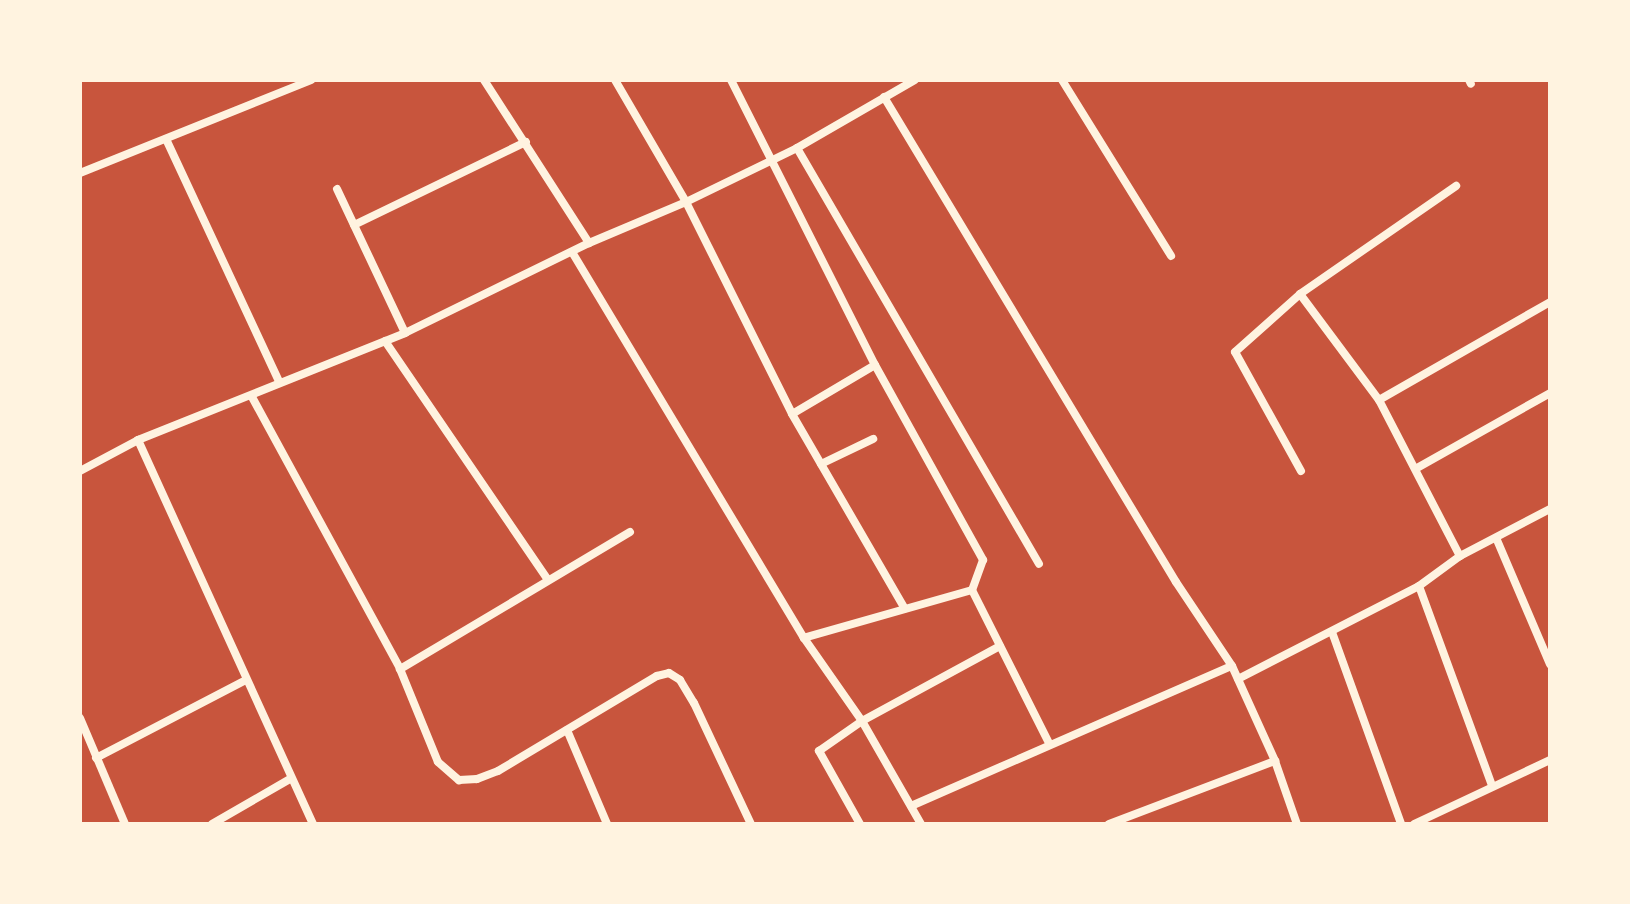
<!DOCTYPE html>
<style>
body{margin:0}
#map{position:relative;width:1630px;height:904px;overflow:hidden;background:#c8553d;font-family:Jost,sans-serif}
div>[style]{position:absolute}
.minor>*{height:8px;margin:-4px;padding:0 4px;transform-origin:4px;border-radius:4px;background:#fff3e0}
span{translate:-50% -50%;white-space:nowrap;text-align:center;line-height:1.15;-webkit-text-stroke:6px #fff3e0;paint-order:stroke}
.frame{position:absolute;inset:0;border:82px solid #fff3e0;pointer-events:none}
</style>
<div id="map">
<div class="minor">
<div style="left:484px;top:80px;width:194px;rotate:57.2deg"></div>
<div style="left:615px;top:80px;width:141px;rotate:59.8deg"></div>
<div style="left:686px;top:202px;width:237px;rotate:63.4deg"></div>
<div style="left:731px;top:80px;width:319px;rotate:63.2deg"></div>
<div style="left:875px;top:365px;width:223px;rotate:61deg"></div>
<div style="left:983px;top:560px;width:32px;rotate:110deg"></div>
<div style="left:972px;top:590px;width:175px;rotate:164.1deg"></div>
<div style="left:804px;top:638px;width:101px;rotate:55.1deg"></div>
<div style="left:862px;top:721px;width:119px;rotate:60.2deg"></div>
<div style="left:1062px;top:80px;width:207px;rotate:58.2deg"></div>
<div style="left:1469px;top:80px;width:4px;rotate:63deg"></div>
<div style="left:884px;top:97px;width:566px;rotate:58.95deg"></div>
<div style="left:1176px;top:582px;width:101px;rotate:56.3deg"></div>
<div style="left:1232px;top:666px;width:104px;rotate:65.6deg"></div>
<div style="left:1275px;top:761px;width:67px;rotate:70.8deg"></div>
<div style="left:166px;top:139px;width:267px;rotate:65deg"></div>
<div style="left:797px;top:148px;width:481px;rotate:59.8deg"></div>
<div style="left:80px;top:173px;width:249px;rotate:-21.9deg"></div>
<div style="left:337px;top:189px;width:159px;rotate:64.7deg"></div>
<div style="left:354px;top:225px;width:191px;rotate:-25.8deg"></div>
<div style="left:572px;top:252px;width:450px;rotate:59deg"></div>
<div style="left:1300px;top:294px;width:132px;rotate:53.3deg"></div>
<div style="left:1379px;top:400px;width:176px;rotate:62.6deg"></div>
<div style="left:1460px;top:556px;width:102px;rotate:-27.6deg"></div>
<div style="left:385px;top:341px;width:289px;rotate:55.7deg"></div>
<div style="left:875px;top:365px;width:96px;rotate:149.4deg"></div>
<div style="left:792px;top:414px;width:225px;rotate:59.9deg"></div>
<div style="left:252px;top:397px;width:310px;rotate:61.4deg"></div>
<div style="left:1379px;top:400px;width:197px;rotate:-29.8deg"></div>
<div style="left:138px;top:440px;width:422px;rotate:65.5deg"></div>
<div style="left:821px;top:464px;width:58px;rotate:-25.7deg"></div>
<div style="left:1417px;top:468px;width:153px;rotate:-29.4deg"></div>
<div style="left:80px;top:471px;width:66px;rotate:-28.1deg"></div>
<div style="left:138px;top:440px;width:288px;rotate:-21.8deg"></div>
<div style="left:405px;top:333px;width:205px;rotate:-26.1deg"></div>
<div style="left:589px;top:243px;width:105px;rotate:-22.9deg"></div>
<div style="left:686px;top:202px;width:123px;rotate:-25.9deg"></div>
<div style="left:797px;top:148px;width:136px;rotate:-30deg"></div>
<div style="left:1301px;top:471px;width:136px;rotate:-119deg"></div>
<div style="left:1235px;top:352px;width:87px;rotate:-41.7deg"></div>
<div style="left:1300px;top:294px;width:190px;rotate:-34.7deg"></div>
<div style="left:630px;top:532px;width:268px;rotate:149.2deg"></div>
<div style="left:400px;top:669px;width:100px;rotate:67.8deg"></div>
<div style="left:438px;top:762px;width:28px;rotate:41deg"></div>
<div style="left:459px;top:780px;width:18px;rotate:-3deg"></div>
<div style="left:477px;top:779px;width:22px;rotate:-21deg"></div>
<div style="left:498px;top:771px;width:185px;rotate:-30.9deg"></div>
<div style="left:657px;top:676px;width:12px;rotate:-14deg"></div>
<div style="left:669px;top:673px;width:13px;rotate:32deg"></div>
<div style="left:680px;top:680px;width:27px;rotate:59deg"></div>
<div style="left:694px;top:703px;width:134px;rotate:64.8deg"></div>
<div style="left:1497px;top:540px;width:135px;rotate:66.9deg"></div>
<div style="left:1419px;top:586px;width:212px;rotate:69.9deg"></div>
<div style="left:972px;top:590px;width:171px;rotate:63.3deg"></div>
<div style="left:1332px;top:632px;width:204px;rotate:70.2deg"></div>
<div style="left:1238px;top:679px;width:203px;rotate:-27.2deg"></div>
<div style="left:1419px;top:586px;width:51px;rotate:-36.2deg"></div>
<div style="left:80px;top:718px;width:115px;rotate:67deg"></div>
<div style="left:567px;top:730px;width:102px;rotate:66.9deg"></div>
<div style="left:96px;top:758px;width:169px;rotate:-27.5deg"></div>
<div style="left:911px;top:806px;width:350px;rotate:-23.6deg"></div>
<div style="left:212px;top:824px;width:90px;rotate:-30deg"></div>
<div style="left:860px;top:824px;width:84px;rotate:-119.3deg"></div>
<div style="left:819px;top:751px;width:52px;rotate:-34.9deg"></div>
<div style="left:862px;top:721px;width:157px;rotate:-28.5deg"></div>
<div style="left:1109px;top:824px;width:178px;rotate:-20.8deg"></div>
<div style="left:1414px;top:824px;width:150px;rotate:-25.2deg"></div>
</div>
<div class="frame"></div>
</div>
